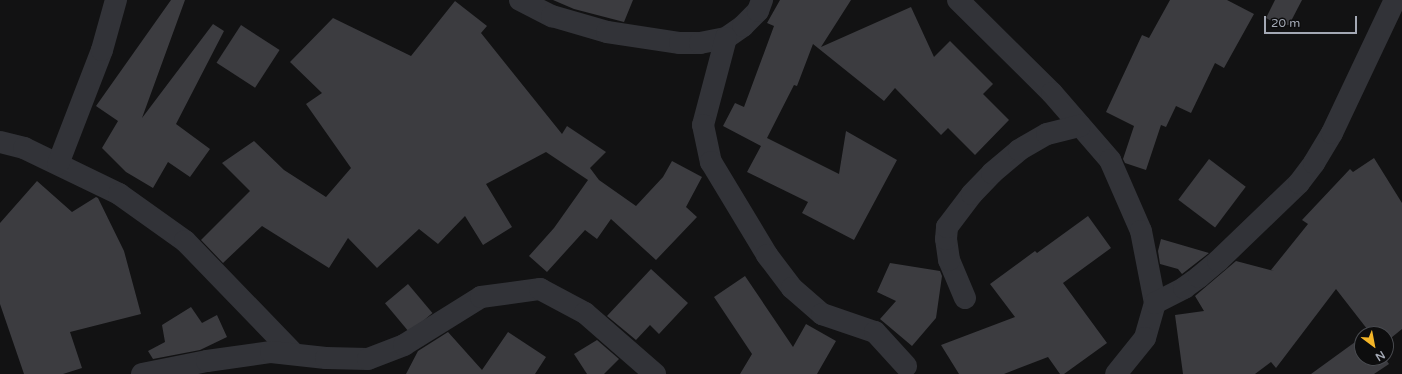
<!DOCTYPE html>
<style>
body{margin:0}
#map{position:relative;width:1402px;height:374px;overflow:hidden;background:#121213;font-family:"Varela Round",sans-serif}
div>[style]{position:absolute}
.building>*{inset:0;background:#3c3c40;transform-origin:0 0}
.street>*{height:22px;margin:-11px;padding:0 11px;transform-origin:11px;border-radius:11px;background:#323338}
span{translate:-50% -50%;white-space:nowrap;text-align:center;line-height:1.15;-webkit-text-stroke:3px #0d0d0e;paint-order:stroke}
.north{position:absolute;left:1354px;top:326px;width:40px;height:40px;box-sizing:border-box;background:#0d0d0e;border:1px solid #494b50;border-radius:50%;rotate:148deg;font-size:11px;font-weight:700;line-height:16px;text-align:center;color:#a3a8b4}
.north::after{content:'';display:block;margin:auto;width:14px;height:18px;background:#f4b528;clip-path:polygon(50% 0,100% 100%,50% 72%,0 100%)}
.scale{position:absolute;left:1264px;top:16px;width:93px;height:18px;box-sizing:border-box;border:2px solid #a3a8b4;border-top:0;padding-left:5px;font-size:12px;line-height:14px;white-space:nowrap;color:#a3a8b4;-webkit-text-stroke:3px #0d0d0e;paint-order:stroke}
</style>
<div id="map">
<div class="building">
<div style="clip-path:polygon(171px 0,185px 0,142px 118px,213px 24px,224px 31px,176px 124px,210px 149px,190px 177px,168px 162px,153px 188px,126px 172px,102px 148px,118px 121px,96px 106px)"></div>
<div style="clip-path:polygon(553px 0,633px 0,624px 22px,574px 9px)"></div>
<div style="clip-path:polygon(780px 0,851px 0,821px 47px,911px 7px,934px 57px,950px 41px,993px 84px,983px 94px,1009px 120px,975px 155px,948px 128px,941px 135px,895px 88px,884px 101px,813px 44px,797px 86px,794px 85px,767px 138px,839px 174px,846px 131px,897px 160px,854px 240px,802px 213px,808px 202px,747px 172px,761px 146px,723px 126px,735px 103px,744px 107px,774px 26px,767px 23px)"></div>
<div style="clip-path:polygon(1170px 0,1227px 0,1254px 14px,1224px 68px,1215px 63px,1191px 113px,1176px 106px,1166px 127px,1161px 125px,1146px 170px,1125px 163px,1123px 159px,1134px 126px,1106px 112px,1142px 35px,1149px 38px)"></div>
<div style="clip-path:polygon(1275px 0,1302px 0,1289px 25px,1279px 25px,1266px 18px)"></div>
<div style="clip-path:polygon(455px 1px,487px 26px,481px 33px,562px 134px,567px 126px,606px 152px,590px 168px,599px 180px,636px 206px,663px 177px,672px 161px,702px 177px,686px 207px,697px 217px,656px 260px,611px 219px,597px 239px,585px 230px,547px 272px,529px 256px,554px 228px,588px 180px,546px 152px,486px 184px,512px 227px,483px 245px,465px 216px,438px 244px,419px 229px,377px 268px,348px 238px,329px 268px,262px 226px,223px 263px,201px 240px,250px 191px,222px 163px,254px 141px,284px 170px,326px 197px,351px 168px,306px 104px,322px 93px,290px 62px,333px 18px,411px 56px)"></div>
<div style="left:241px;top:25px;width:46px;height:45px;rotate:33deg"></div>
<div style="clip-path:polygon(1374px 158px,1402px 203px,1402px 329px,1386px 342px,1386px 334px,1371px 334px,1336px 289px,1276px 368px,1271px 362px,1255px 374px,1183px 374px,1175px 315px,1204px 311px,1195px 296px,1236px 261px,1274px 271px,1271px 270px,1308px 224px,1302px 220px,1350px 169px,1353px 172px)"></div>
<div style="left:1209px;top:159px;width:46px;height:51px;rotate:37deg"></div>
<div style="clip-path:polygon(37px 181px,72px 212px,96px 197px,98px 198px,124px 251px,141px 314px,70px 332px,82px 368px,63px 374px,24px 374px,0 304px,0 223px)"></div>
<div style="clip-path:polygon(1088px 216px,1111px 248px,1063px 283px,1107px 343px,1064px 374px,1060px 374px,1048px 357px,1004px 374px,959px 374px,941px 345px,1015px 317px,990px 284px,1035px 251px,1037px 253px)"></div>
<div style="clip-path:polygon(1161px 239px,1209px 253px,1182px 274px,1178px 269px,1160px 264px,1158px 251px)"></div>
<div style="clip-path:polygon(890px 263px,940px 271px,942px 276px,936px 318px,912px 346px,880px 319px,896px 301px,877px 292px)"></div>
<div style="clip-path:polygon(651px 269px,688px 303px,659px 334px,650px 325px,636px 340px,607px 316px)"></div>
<div style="clip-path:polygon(745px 276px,793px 347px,806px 324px,836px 341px,817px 374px,740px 374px,752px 354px,714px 297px)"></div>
<div style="left:408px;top:284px;width:38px;height:30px;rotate:50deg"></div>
<div style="clip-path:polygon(191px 307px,202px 323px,217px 315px,227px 337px,200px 350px,153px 359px,148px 351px,165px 342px,162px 325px)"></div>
<div style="clip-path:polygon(448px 332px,482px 370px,508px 332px,546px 357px,535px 374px,406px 374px,418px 351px)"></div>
<div style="clip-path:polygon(1362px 337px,1362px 358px,1385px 358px,1389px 364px,1374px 374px,1311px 374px)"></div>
<div style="clip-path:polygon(597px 340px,619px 359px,604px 374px,587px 374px,574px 354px)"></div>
</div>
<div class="street">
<div style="left:520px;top:0;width:36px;rotate:27deg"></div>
<div style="left:552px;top:16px;width:57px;rotate:16.2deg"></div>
<div style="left:607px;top:32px;width:74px;rotate:8.6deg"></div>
<div style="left:680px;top:43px;width:20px"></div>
<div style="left:700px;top:43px;width:26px;rotate:-11deg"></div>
<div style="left:726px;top:38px;width:21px;rotate:-35deg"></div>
<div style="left:743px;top:26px;width:21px;rotate:-45deg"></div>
<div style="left:758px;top:11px;width:12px;rotate:-70deg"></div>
<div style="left:958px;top:0;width:132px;rotate:44.7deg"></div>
<div style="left:1052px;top:93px;width:89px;rotate:49.1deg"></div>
<div style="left:1110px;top:160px;width:77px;rotate:66.4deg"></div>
<div style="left:1141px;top:231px;width:73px;rotate:79deg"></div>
<div style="left:1155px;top:303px;width:36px;rotate:106deg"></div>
<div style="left:1145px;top:338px;width:46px;rotate:128.9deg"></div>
<div style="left:726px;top:38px;width:90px;rotate:104.8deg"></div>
<div style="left:703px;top:125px;width:38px;rotate:78deg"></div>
<div style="left:711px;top:162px;width:109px;rotate:58.9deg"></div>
<div style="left:767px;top:255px;width:41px;rotate:52.9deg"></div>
<div style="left:792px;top:288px;width:40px;rotate:41deg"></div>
<div style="left:822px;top:314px;width:56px;rotate:18.8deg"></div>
<div style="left:875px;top:332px;width:46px;rotate:47.6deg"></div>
<div style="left:0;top:142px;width:25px;rotate:14deg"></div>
<div style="left:24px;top:148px;width:106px;rotate:25.8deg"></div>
<div style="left:119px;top:194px;width:81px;rotate:35.5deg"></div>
<div style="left:185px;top:241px;width:157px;rotate:46deg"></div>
<div style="left:58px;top:164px;width:122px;rotate:-68.9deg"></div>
<div style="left:102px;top:50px;width:52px;rotate:-74.4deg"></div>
<div style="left:965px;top:298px;width:41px;rotate:-112.8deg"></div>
<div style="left:949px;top:260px;width:21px;rotate:-98deg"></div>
<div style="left:946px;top:239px;width:12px;rotate:-85deg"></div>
<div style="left:947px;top:227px;width:41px;rotate:-52.9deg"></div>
<div style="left:972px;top:194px;width:29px;rotate:-46deg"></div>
<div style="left:992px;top:173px;width:35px;rotate:-40deg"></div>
<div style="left:1019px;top:150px;width:32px;rotate:-30deg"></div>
<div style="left:1047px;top:134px;width:34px;rotate:-14deg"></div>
<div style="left:1155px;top:303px;width:33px;rotate:-27deg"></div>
<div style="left:1184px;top:288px;width:19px;rotate:-36deg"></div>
<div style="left:1199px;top:277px;width:25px;rotate:-40deg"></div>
<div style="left:1218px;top:261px;width:112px;rotate:-43.9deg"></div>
<div style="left:1299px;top:183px;width:25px;rotate:-53deg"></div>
<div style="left:1314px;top:163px;width:35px;rotate:-59deg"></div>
<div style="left:1332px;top:133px;width:147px;rotate:-64.7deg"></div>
<div style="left:142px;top:374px;width:66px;rotate:-11.3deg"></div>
<div style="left:207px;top:361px;width:65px;rotate:-8deg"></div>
<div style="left:271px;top:352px;width:55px;rotate:6.2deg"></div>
<div style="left:326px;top:358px;width:42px;rotate:1.4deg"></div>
<div style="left:368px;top:359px;width:39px;rotate:-21deg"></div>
<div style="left:404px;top:345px;width:91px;rotate:-31.9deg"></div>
<div style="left:481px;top:297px;width:60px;rotate:-7.7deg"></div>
<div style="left:540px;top:289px;width:51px;rotate:28.1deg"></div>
<div style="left:585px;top:313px;width:93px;rotate:41.1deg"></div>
</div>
<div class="north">N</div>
<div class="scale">20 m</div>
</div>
